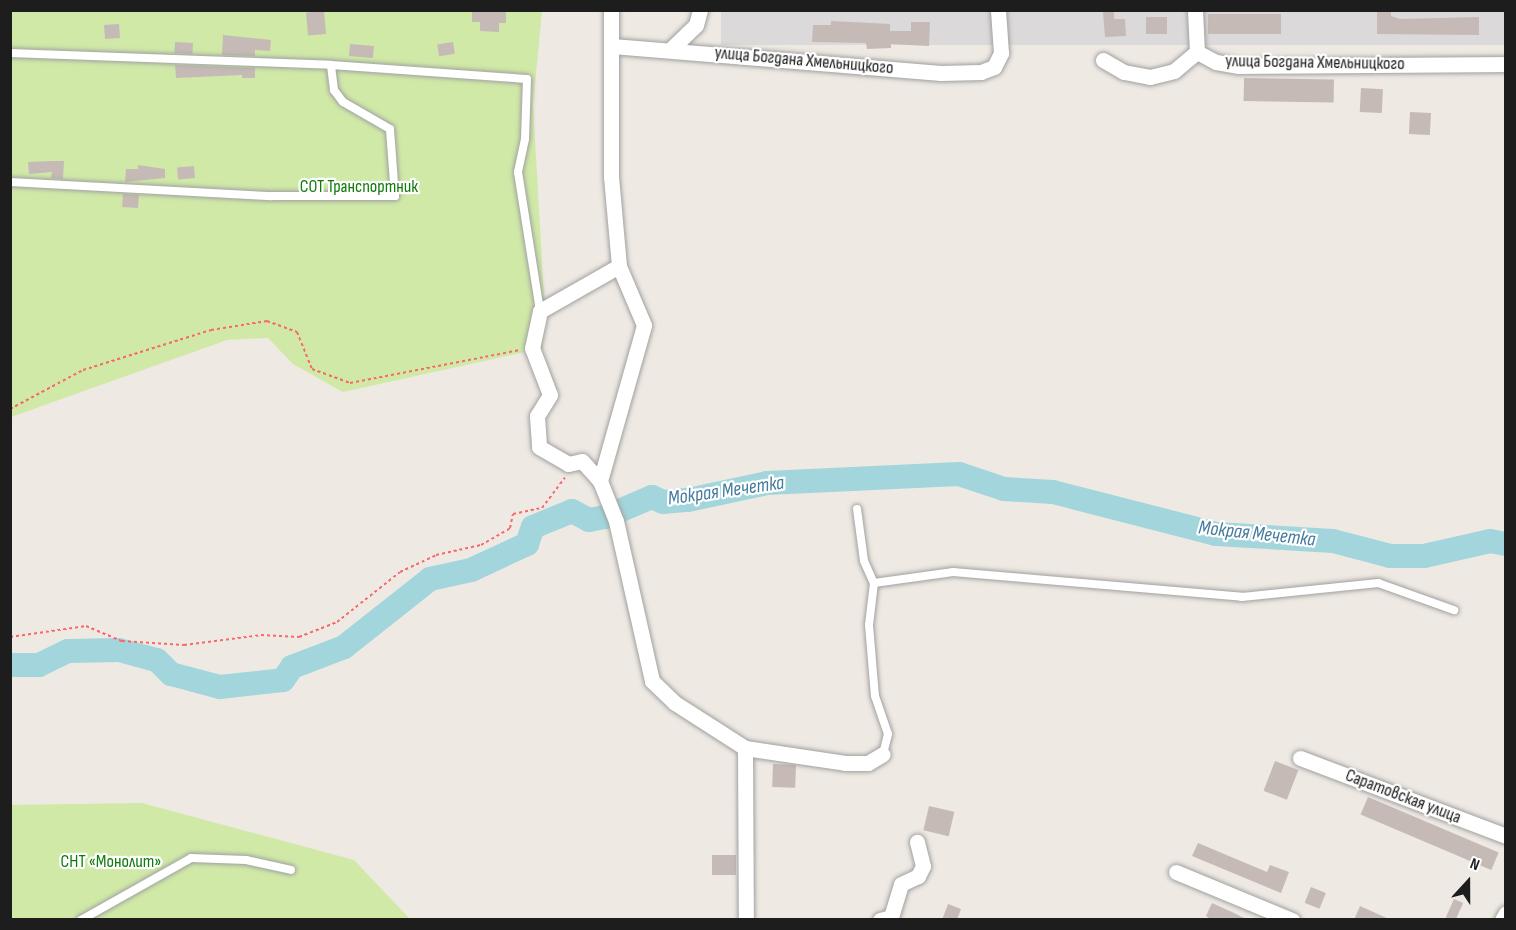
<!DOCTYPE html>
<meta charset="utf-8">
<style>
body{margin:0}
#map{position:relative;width:1516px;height:930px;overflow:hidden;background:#eee9e2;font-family:"Sofia Sans Condensed",sans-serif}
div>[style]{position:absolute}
.residential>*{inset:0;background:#dbd9da;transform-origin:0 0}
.grass>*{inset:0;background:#d0e9a7}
.river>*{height:24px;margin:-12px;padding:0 12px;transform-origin:12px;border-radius:12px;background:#a2d6dc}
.building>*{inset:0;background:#c5bab6;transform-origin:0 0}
.path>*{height:2px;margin-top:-1px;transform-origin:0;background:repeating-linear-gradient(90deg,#f9686b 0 3px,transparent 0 6px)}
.roads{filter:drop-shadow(0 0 2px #a1a1a1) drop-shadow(0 0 2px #a1a1a1)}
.service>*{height:8px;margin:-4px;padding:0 4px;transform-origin:4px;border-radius:4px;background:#fff}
.minor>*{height:15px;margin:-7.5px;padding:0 7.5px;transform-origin:7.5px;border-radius:7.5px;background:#fff}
span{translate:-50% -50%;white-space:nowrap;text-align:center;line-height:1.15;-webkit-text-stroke:4.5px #fff;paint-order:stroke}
.street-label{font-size:18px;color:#1d1d1d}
.park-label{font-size:18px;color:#107a0b}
.water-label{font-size:20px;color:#447b9c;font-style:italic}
.frame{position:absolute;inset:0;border:12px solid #1d1d1d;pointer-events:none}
.north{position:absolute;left:1438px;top:852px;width:60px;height:60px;-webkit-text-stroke:4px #fff;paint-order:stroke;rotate:21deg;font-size:16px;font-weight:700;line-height:24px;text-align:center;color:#1d1d1d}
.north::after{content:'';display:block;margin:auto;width:21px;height:27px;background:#1d1d1d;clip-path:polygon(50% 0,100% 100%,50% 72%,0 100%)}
</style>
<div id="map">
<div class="residential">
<div style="left:721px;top:10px;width:785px;height:35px"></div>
</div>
<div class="grass">
<div style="clip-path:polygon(11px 11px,542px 11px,533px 105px,544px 297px,543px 348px,343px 392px,293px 364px,268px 338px,227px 340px,11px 417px)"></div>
<div style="clip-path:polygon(142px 803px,354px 860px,410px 919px,11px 919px,10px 805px)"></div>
</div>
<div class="river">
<div style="left:10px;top:665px;width:29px"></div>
<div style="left:39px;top:665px;width:32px;rotate:-26deg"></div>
<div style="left:68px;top:651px;width:51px;rotate:-1.1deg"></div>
<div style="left:119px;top:650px;width:39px;rotate:15deg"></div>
<div style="left:157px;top:660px;width:20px;rotate:45deg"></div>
<div style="left:171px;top:674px;width:51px;rotate:14.9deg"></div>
<div style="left:220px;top:687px;width:63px;rotate:-6.3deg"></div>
<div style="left:283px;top:680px;width:16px;rotate:-55deg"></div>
<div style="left:292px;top:667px;width:56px;rotate:-21deg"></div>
<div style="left:344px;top:647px;width:110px;rotate:-38.3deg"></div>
<div style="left:430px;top:579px;width:42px;rotate:-12.4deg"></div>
<div style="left:471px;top:570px;width:62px;rotate:-24.9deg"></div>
<div style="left:527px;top:544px;width:18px;rotate:-71deg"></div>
<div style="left:533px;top:527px;width:42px;rotate:-22.3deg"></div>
<div style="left:572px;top:511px;width:19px;rotate:28deg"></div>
<div style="left:589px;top:520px;width:16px;rotate:-11deg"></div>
<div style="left:605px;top:517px;width:51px;rotate:-23.1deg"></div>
<div style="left:652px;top:497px;width:12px;rotate:24deg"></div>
<div style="left:663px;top:502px;width:25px;rotate:-5deg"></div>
<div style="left:688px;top:500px;width:81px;rotate:-12.1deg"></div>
<div style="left:767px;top:483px;width:192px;rotate:-2.7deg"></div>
<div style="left:959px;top:474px;width:47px;rotate:18.4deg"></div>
<div style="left:1004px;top:489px;width:49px;rotate:3.5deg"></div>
<div style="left:1053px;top:492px;width:168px;rotate:14.4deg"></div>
<div style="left:1216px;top:534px;width:117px;rotate:3.4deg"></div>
<div style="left:1333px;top:541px;width:59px;rotate:14.7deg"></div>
<div style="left:1390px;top:556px;width:34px"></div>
<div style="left:1424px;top:556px;width:68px;rotate:-12.8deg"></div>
<div style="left:1490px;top:541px;width:16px;rotate:11deg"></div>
</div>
<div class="building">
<div style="clip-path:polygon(472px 10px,506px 10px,506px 23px,499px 23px,499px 32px,480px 31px,480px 22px,472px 22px)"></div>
<div style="clip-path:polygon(1377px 10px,1391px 10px,1391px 16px,1400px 19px,1479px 17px,1479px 35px,1377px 34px)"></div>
<div style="left:324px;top:11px;width:23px;height:18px;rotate:85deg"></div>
<div style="clip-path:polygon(1114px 11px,1114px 19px,1125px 19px,1126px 36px,1105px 37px,1103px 12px)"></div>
<div style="left:1281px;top:14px;width:20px;height:73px;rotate:90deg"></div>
<div style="left:1146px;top:17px;width:21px;height:17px"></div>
<div style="clip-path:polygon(831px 21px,890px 24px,890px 31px,911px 31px,911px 22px,930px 22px,929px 46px,891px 44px,891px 48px,867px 49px,866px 43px,812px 42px,813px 25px,831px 25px)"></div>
<div style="left:119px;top:24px;width:14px;height:15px;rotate:86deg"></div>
<div style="clip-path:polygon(223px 35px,271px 40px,270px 51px,255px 50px,255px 56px,222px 55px)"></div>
<div style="left:175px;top:42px;width:18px;height:11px;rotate:3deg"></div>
<div style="left:453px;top:42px;width:12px;height:16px;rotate:81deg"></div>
<div style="left:350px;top:44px;width:24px;height:12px;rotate:5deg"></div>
<div style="clip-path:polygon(175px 65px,255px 68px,255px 78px,242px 78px,242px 75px,176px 78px)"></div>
<div style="left:1244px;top:78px;width:90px;height:23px;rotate:1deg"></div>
<div style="left:1361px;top:88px;width:22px;height:24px;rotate:3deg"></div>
<div style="left:1410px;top:112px;width:21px;height:22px;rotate:3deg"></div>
<div style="clip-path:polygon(52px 161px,64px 161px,63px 179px,51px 178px,52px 172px,29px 174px,28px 162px)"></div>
<div style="clip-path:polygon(138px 165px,165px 169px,165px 178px,125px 182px,126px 169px,138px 169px)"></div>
<div style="left:194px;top:166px;width:12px;height:17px;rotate:85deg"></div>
<div style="left:123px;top:194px;width:16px;height:13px;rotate:4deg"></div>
<div style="left:1275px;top:761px;width:25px;height:32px;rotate:21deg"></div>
<div style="left:773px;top:764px;width:23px;height:23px;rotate:2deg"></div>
<div style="left:1368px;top:797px;width:142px;height:19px;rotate:23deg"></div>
<div style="left:929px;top:806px;width:26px;height:25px;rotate:13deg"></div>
<div style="clip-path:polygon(1198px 843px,1267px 872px,1270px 865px,1289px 872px,1281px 893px,1192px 856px)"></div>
<div style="left:712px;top:855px;width:24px;height:20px"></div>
<div style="left:1311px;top:887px;width:16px;height:17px;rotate:22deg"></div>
<div style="left:1454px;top:899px;width:10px;height:20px;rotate:24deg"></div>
<div style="clip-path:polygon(1212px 903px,1232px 912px,1248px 920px,1212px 920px,1206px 916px)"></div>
<div style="clip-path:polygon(948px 904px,961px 909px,957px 920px,942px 920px)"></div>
<div style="clip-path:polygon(1360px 906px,1391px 920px,1354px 920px)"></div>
</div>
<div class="path">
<div style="left:10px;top:409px;width:83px;rotate:-28.1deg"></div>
<div style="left:83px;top:370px;width:134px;rotate:-17.4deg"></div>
<div style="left:211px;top:330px;width:57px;rotate:-9.1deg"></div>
<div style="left:267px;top:321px;width:32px;rotate:20deg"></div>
<div style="left:297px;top:332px;width:40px;rotate:68deg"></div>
<div style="left:312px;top:369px;width:40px;rotate:20.2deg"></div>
<div style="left:350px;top:383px;width:173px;rotate:-11deg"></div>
<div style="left:10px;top:637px;width:77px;rotate:-8.2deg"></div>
<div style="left:86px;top:626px;width:39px;rotate:23deg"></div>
<div style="left:122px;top:641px;width:62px;rotate:3.7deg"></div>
<div style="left:184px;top:645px;width:78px;rotate:-7.4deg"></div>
<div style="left:261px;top:635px;width:38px;rotate:3deg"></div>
<div style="left:299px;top:637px;width:41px;rotate:-21.5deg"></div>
<div style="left:337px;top:622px;width:80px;rotate:-38.4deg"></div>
<div style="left:400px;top:572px;width:40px;rotate:-25deg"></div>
<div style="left:436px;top:555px;width:46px;rotate:-12.5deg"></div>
<div style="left:481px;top:545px;width:34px;rotate:-30deg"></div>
<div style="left:510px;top:528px;width:14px;rotate:-78deg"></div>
<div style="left:513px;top:514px;width:30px;rotate:-12deg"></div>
<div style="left:542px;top:508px;width:38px;rotate:-53deg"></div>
</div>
<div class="roads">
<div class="service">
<div style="left:10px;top:53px;width:321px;rotate:2.1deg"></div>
<div style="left:331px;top:65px;width:196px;rotate:4.1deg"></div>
<div style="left:527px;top:79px;width:60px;rotate:91.9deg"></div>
<div style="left:525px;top:139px;width:34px;rotate:102deg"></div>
<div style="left:518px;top:172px;width:141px;rotate:81deg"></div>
<div style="left:10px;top:182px;width:262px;rotate:3.1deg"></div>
<div style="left:272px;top:196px;width:123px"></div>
<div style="left:395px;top:196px;width:67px;rotate:-94.3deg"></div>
<div style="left:390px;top:129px;width:54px;rotate:-150.1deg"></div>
<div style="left:343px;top:102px;width:15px;rotate:-127deg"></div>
<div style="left:334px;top:90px;width:25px;rotate:-97deg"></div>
<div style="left:857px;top:509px;width:52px;rotate:82.3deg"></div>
<div style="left:864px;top:561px;width:24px;rotate:66deg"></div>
<div style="left:874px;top:583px;width:42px;rotate:96.8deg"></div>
<div style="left:869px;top:625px;width:71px;rotate:85.2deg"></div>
<div style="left:875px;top:696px;width:40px;rotate:71.1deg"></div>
<div style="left:888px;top:734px;width:21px;rotate:104deg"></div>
<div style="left:874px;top:583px;width:80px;rotate:-7.9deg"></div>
<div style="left:953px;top:572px;width:290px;rotate:4.9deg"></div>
<div style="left:1242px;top:597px;width:137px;rotate:-5.9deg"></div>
<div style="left:1378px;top:583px;width:81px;rotate:19.6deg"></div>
<div style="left:81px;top:920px;width:126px;rotate:-29.4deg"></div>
<div style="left:191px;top:858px;width:55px;rotate:2.1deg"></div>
<div style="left:246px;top:860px;width:46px;rotate:12.5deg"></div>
</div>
<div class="minor">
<div style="left:1195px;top:10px;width:42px;rotate:87.3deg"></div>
<div style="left:612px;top:46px;width:330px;rotate:4.7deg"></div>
<div style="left:941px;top:73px;width:40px;rotate:-1.4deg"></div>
<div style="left:981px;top:72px;width:14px;rotate:-21deg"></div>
<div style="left:994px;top:67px;width:16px;rotate:-63deg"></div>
<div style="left:1001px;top:53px;width:43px;rotate:-94deg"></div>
<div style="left:670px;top:50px;width:36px;rotate:-44deg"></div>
<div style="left:696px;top:25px;width:16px;rotate:-75deg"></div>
<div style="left:1103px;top:60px;width:24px;rotate:30deg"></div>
<div style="left:1124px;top:72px;width:26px;rotate:11deg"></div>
<div style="left:1150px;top:77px;width:25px;rotate:-14deg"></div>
<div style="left:1174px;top:71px;width:30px;rotate:-40deg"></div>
<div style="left:1197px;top:52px;width:21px;rotate:28deg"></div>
<div style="left:1216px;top:62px;width:23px;rotate:10deg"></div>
<div style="left:1239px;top:66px;width:267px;rotate:-0.4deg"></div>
<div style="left:619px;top:266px;width:91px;rotate:150.3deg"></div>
<div style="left:540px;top:311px;width:38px;rotate:102deg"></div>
<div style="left:532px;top:348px;width:50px;rotate:69deg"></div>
<div style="left:550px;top:395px;width:25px;rotate:122deg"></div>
<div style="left:537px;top:416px;width:31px;rotate:86deg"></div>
<div style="left:539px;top:447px;width:34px;rotate:30deg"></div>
<div style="left:568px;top:464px;width:14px;rotate:-12deg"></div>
<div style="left:582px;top:461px;width:27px;rotate:48deg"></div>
<div style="left:600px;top:481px;width:43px;rotate:68.2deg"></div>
<div style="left:616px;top:521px;width:164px;rotate:77.3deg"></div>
<div style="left:652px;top:681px;width:32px;rotate:44deg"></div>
<div style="left:675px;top:703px;width:83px;rotate:32.7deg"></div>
<div style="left:745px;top:748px;width:172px;rotate:89.7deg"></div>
<div style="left:600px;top:481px;width:162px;rotate:-74.2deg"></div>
<div style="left:644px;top:325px;width:64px;rotate:-113deg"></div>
<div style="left:619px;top:266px;width:89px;rotate:-95.1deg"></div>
<div style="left:611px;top:177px;width:167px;rotate:-90deg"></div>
<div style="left:745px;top:748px;width:101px;rotate:8.5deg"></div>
<div style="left:845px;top:763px;width:23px"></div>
<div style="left:868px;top:763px;width:17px;rotate:-31deg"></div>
<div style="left:1300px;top:758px;width:220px;rotate:20.7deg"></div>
<div style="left:1176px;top:872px;width:126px;rotate:22.5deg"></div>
<div style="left:880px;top:920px;width:11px;rotate:-15deg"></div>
<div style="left:891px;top:917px;width:34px;rotate:-73deg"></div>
<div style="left:901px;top:884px;width:19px;rotate:-25deg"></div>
<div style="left:918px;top:876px;width:11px;rotate:-63deg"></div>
<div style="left:923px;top:866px;width:25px;rotate:-104deg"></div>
<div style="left:1502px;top:920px;width:8px;rotate:-60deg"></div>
</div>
</div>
<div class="street-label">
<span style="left:804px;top:61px;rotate:5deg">улица Богдана Хмельницкого</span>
<span style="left:1315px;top:63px;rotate:1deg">улица Богдана Хмельницкого</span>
<span style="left:1403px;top:797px;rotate:21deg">Саратовская улица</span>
</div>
<div class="park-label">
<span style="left:359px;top:187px">СОТ Транспортник</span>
<span style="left:111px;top:862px">СНТ «Монолит»</span>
</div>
<div class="water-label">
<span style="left:726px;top:491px;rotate:-8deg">Мокрая Мечетка</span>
<span style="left:1257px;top:534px;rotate:6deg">Мокрая Мечетка</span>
</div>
<div class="frame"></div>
<div class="north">N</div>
</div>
